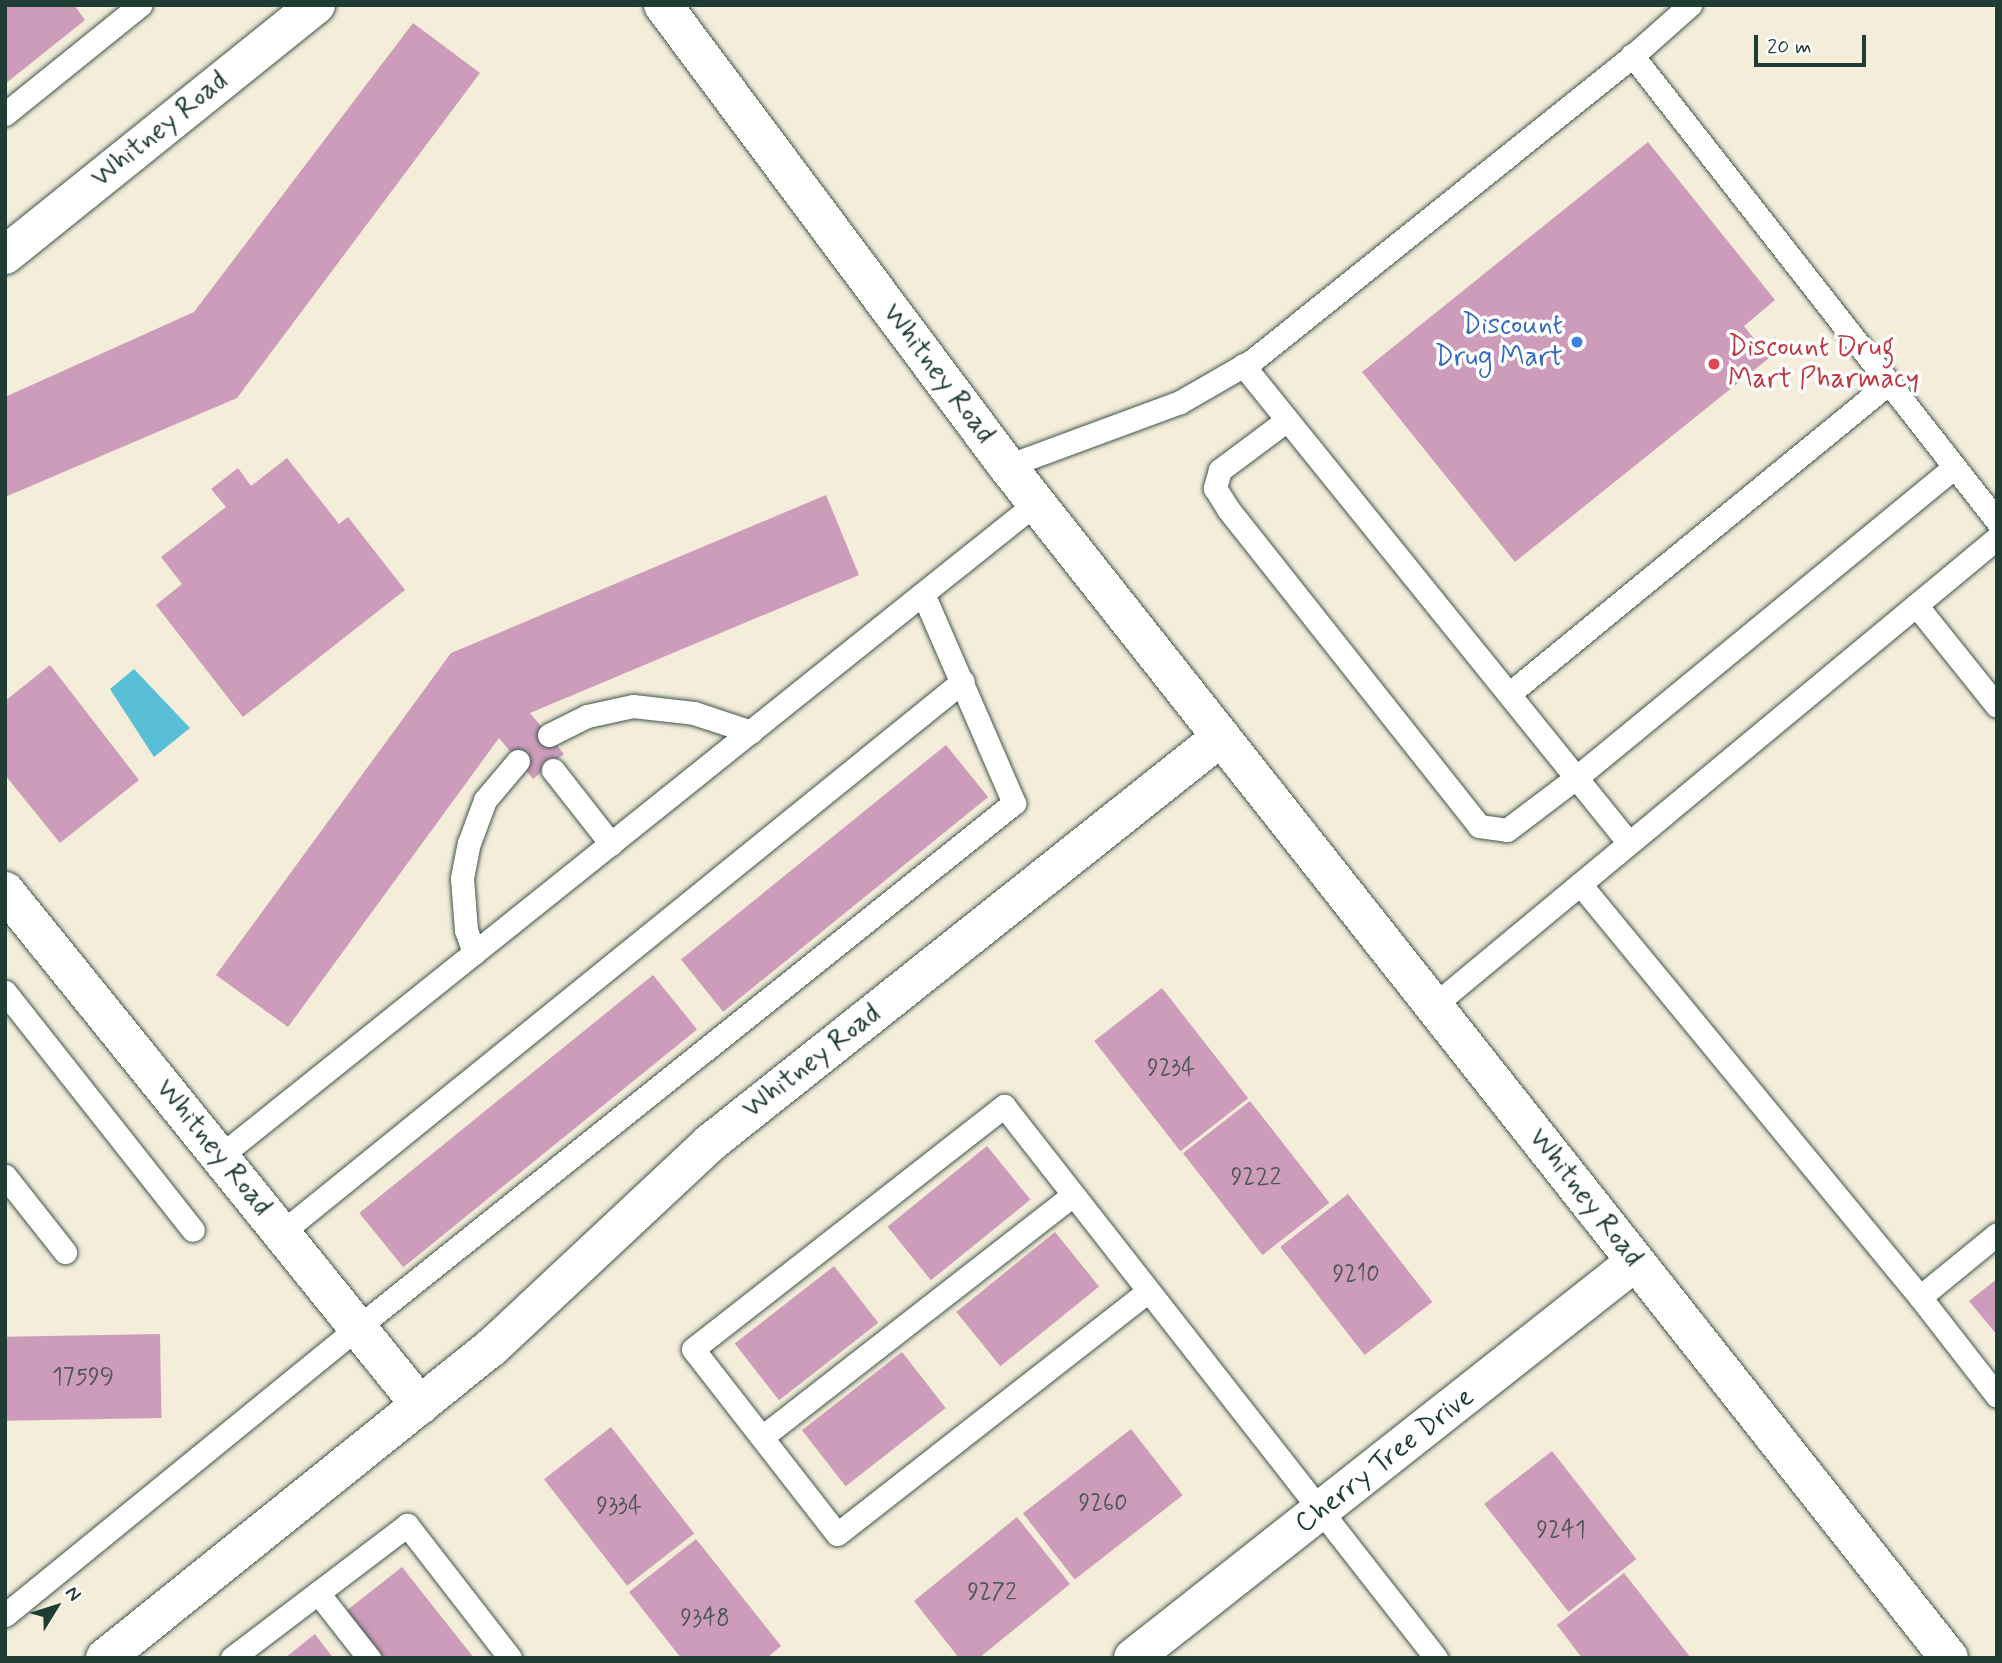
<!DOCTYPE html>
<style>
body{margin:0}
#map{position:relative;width:2002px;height:1663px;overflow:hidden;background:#f3edd9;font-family:Mynerve,sans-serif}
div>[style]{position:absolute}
.water>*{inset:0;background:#58bfd6}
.building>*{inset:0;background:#cd9cbb;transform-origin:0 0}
.roads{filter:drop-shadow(0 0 2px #3f574d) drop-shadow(0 0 2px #3f574d)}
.lane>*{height:23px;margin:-11.5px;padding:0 11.5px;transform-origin:11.5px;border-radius:11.5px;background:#fff}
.street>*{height:38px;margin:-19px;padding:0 19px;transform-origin:19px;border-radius:19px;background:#fff}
.secondary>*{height:38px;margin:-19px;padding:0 19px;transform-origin:19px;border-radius:19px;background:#fff}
.dots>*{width:19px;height:19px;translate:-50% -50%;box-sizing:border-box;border:4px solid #fff;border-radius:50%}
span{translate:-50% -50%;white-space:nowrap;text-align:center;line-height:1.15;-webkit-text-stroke:7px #fff;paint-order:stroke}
.number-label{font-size:24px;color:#4a5556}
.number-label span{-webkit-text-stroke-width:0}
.street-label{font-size:28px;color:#1f3d34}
.shop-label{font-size:28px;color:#366cbe}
.right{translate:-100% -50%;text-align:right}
.health-label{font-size:28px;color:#be3a42}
.left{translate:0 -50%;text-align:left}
.frame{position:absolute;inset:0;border:7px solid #1f3d34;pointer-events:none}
.north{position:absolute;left:21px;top:1572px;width:70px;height:70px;-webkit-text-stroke:5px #fff;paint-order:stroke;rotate:52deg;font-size:19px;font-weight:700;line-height:28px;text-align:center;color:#1f3d34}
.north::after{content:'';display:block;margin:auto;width:24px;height:32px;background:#1f3d34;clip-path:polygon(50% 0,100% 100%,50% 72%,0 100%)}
.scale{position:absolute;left:1754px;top:35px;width:112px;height:32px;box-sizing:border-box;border:4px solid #1f3d34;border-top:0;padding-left:9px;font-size:21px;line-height:24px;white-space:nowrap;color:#1f3d34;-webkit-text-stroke:5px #fff;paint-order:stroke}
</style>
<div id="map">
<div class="water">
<div style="clip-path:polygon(134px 669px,190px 728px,154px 757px,110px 689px)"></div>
</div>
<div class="building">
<div style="clip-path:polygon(5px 5px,74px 5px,85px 20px,5px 84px)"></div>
<div style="clip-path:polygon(413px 23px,480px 73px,237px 398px,5px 497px,5px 397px,194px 312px)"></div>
<div style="clip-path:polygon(1648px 142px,1775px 300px,1744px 326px,1769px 358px,1515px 562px,1362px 372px)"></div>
<div style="clip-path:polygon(287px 458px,339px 524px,348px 517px,405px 590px,243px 717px,156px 605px,182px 584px,161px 557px,226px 507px,211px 489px,238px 468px,251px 486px)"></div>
<div style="clip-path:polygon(826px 495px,859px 575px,530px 713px,564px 754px,533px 779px,499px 738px,288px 1027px,216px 975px,451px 653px)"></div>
<div style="clip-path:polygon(50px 665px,139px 780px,60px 843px,5px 775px,5px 701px)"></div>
<div style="left:946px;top:745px;width:67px;height:341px;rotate:51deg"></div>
<div style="left:653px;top:975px;width:70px;height:378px;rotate:51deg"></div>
<div style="left:1162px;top:988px;width:140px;height:86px;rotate:52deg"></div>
<div style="left:1250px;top:1101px;width:129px;height:85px;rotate:52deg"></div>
<div style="left:987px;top:1146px;width:69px;height:128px;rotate:51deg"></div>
<div style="left:1348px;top:1194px;width:137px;height:86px;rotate:52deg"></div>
<div style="left:1055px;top:1232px;width:70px;height:127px;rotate:51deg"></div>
<div style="left:834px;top:1266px;width:72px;height:126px;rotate:52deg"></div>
<div style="clip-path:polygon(1997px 1279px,1997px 1335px,1969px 1301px)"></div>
<div style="left:160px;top:1334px;width:84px;height:155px;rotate:89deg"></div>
<div style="left:902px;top:1352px;width:71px;height:127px;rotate:52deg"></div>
<div style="left:611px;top:1427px;width:135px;height:85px;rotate:52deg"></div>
<div style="left:1131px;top:1429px;width:84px;height:137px;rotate:52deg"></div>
<div style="left:1552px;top:1451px;width:137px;height:86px;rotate:52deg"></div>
<div style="clip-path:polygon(1017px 1517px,1070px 1584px,979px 1658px,959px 1658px,914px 1601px)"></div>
<div style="clip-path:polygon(696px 1539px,781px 1646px,767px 1658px,681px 1658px,629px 1592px)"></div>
<div style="clip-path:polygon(402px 1567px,474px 1658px,384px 1658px,346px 1611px)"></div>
<div style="clip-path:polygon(1624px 1573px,1691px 1658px,1582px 1658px,1557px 1625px)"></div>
<div style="clip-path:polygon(315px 1634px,333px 1658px,285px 1658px)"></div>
</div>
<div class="roads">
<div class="lane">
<div style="left:1632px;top:55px;width:592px;rotate:51.93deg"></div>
<div style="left:5px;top:114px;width:174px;rotate:-38.9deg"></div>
<div style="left:1243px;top:365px;width:614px;rotate:51.08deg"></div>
<div style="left:1287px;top:420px;width:84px;rotate:143.3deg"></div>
<div style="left:1220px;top:470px;width:19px;rotate:106deg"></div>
<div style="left:1215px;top:488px;width:25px;rotate:58deg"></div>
<div style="left:1228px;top:509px;width:404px;rotate:51.6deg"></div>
<div style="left:1479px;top:826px;width:28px;rotate:8deg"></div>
<div style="left:1507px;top:830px;width:88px;rotate:-37.1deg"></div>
<div style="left:1577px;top:777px;width:488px;rotate:-39.4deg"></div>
<div style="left:1007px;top:466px;width:184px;rotate:-20.3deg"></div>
<div style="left:1180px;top:402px;width:84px;rotate:-29.9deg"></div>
<div style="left:1253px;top:360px;width:492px;rotate:-38.7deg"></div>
<div style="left:1637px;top:52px;width:71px;rotate:-41.6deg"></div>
<div style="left:1916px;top:605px;width:129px;rotate:51.3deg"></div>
<div style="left:1510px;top:693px;width:490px;rotate:-39.3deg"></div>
<div style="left:549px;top:735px;width:42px;rotate:-26.6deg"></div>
<div style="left:587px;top:716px;width:47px;rotate:-12.3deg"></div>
<div style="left:633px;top:706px;width:61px;rotate:6.5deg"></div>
<div style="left:694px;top:713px;width:60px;rotate:18.4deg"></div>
<div style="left:553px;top:770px;width:94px;rotate:51.9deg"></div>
<div style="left:1580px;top:884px;width:535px;rotate:50.54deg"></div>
<div style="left:1920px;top:1297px;width:99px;rotate:-39.3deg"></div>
<div style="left:474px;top:953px;width:24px;rotate:-109deg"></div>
<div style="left:466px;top:930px;width:52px;rotate:-94.4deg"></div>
<div style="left:462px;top:878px;width:36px;rotate:-79deg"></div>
<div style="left:469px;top:843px;width:46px;rotate:-69.6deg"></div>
<div style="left:485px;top:800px;width:51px;rotate:-49.8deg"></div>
<div style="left:5px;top:992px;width:303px;rotate:51.7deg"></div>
<div style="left:1433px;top:1006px;width:733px;rotate:-39.69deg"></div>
<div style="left:219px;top:1157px;width:1047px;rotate:-38.68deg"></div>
<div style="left:5px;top:1176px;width:97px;rotate:51.7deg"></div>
<div style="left:281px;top:1233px;width:877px;rotate:-38.99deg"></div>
<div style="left:1147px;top:1292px;width:393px;rotate:142deg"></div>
<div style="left:837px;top:1534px;width:234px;rotate:-127.9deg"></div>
<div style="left:693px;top:1349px;width:395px;rotate:-38deg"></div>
<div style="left:1004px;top:1106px;width:701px;rotate:51.95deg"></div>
<div style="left:1920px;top:1297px;width:125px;rotate:52.1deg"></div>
<div style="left:762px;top:1437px;width:394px;rotate:-37.9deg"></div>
<div style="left:318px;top:1593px;width:83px;rotate:51.9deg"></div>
<div style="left:5px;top:1615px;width:454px;rotate:-39.2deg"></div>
<div style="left:357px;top:1328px;width:841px;rotate:-38.63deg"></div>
<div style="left:1014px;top:803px;width:228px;rotate:-113.5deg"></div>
<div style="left:232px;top:1658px;width:220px;rotate:-37.2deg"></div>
<div style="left:407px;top:1525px;width:168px;rotate:52.2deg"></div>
</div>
<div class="street">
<div style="left:5px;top:255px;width:399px;rotate:-38.8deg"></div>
<div style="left:5px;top:891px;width:661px;rotate:51.08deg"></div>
<div style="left:105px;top:1658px;width:494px;rotate:-38.8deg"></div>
<div style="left:490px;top:1349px;width:301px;rotate:-43.1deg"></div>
<div style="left:710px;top:1143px;width:653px;rotate:-38.47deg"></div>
<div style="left:1133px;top:1658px;width:639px;rotate:-38.27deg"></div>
</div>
<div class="secondary">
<div style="left:663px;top:5px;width:575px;rotate:53.27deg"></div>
<div style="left:1007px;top:466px;width:1519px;rotate:51.68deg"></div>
</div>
</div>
<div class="dots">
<div style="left:1577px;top:342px;background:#3f7fe0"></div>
<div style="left:1714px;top:364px;background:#e0444e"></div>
</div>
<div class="number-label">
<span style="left:1171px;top:1069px">9234</span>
<span style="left:1256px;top:1178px">9222</span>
<span style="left:1356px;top:1275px">9210</span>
<span style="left:83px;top:1378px">17599</span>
<span style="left:1103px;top:1504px">9260</span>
<span style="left:619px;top:1507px">9334</span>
<span style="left:1561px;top:1531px">9241</span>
<span style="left:992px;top:1593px">9272</span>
<span style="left:705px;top:1619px">9348</span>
</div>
<div class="street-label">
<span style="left:160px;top:130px;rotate:-39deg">Whitney Road</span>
<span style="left:938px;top:374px;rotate:53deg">Whitney Road</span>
<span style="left:812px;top:1062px;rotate:-38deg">Whitney Road</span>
<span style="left:213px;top:1148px;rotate:51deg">Whitney Road</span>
<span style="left:1585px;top:1198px;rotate:52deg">Whitney Road</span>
<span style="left:1385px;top:1461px;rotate:-38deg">Cherry Tree Drive</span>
</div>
<div class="shop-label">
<span class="right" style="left:1563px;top:342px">Discount<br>Drug Mart</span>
</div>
<div class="health-label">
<span class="left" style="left:1728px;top:364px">Discount Drug<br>Mart Pharmacy</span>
</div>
<div class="frame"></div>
<div class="north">N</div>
<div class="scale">20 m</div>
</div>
